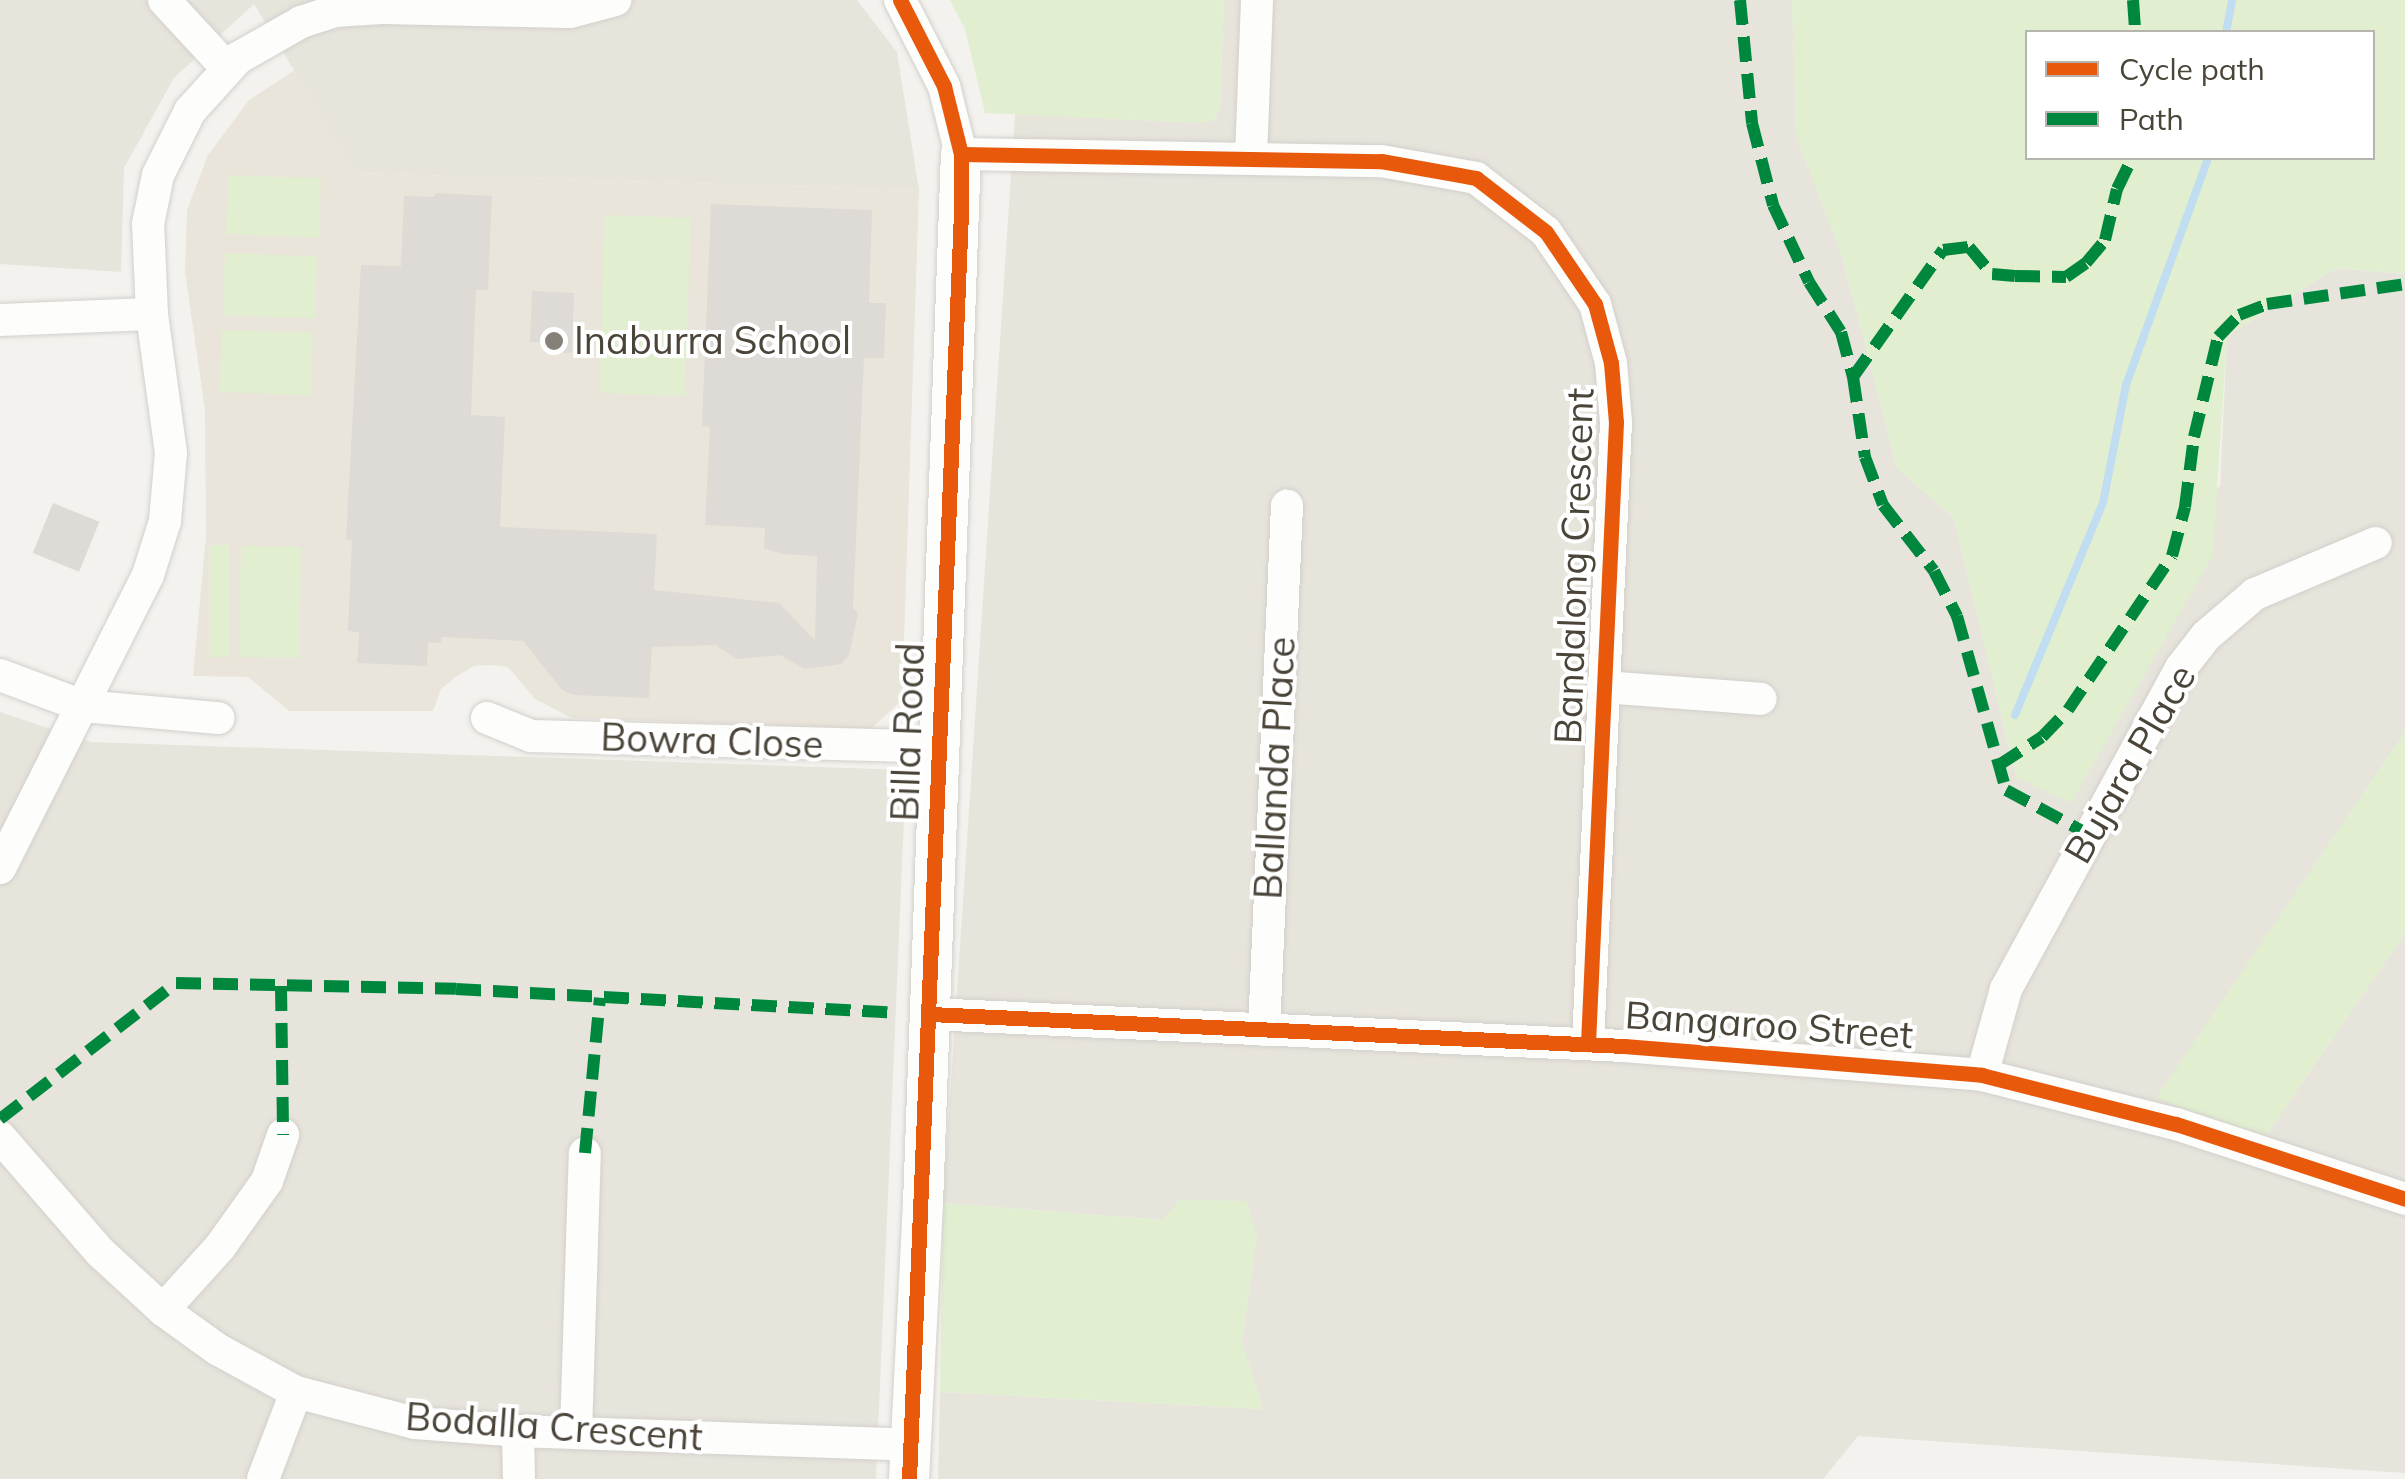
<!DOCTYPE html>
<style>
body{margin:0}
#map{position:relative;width:2405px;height:1479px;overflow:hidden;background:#f4f2ee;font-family:Mulish,sans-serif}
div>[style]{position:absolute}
.residential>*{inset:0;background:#e7e4dc}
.education>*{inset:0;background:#eae5da}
.green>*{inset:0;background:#e1eecf;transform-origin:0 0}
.stream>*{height:8px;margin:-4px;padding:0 4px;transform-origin:4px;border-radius:4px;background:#c0ddf1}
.building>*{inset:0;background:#dedbd6;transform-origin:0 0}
.roads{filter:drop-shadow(0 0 2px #d2d0cb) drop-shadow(0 0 2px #d2d0cb)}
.minor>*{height:32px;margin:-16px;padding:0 16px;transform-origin:16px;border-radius:16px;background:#fdfdfc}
.tertiary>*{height:40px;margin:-20px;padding:0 20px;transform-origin:20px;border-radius:20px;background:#fdfdfc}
.quiet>*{height:12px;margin-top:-6px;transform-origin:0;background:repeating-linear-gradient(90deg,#00873e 0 25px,transparent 0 37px)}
.cycleway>*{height:15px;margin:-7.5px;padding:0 7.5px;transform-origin:7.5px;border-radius:7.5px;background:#e8590c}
.dots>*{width:28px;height:28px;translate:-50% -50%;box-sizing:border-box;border:5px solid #fff;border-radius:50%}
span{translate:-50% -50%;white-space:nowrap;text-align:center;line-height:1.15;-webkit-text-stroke:8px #fff;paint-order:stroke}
.poi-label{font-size:38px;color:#4b4439}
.left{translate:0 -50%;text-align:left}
.street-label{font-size:38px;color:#4b4439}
.legend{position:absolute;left:2025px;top:30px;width:350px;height:130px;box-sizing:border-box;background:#fff;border:2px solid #b7b4b0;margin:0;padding:12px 18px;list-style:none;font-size:30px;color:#4b4439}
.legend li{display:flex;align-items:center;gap:20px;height:50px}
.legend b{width:50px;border:2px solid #b7b4b0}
</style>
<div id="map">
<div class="residential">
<div style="clip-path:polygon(0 0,857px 0,897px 52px,919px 190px,356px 173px,254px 4px,174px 78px,124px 168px,121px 272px,0 264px)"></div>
<div style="clip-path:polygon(1224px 0,1792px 0,1796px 136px,1842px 256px,1897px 468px,1954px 518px,2016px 777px,2220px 485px,2227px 336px,2336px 268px,2405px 274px,2405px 732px,2157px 1098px,2265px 1137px,2405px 933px,2405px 1473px,1858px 1436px,1823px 1479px,938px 1479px,940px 1392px,1263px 1409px,1242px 1342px,1257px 1234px,1162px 1220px,943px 1203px,1015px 114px,1201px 123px,1215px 120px,1220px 106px)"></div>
<div style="clip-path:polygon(0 712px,91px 742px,906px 770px,876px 1479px,0 1479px)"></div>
</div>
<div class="education">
<div style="clip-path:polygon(295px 70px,357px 173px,919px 190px,902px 700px,871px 729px,572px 718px,535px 699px,508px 667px,491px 665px,474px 666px,457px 676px,441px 689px,433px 711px,289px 711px,248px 677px,193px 676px,206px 536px,205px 410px,185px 272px,187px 210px,208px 155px,249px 100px)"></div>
</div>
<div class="green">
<div style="clip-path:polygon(950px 0,1224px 0,1220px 106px,1215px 120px,1201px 123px,985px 113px,965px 29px)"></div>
<div style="clip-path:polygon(evenodd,1792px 0,2405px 0,2405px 274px,2336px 268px,2227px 336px,2213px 556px,2071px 803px,2016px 777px,1954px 518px,1897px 468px,1842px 256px,1796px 136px,1792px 0,2028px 32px,2372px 32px,2372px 158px,2028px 158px,2028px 32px)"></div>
<div style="left:228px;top:175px;width:93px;height:59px;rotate:2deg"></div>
<div style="left:605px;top:215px;width:86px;height:178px;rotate:2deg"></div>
<div style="left:225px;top:253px;width:92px;height:62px;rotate:2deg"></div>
<div style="left:222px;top:330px;width:91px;height:62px;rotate:2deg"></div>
<div style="left:209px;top:545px;width:21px;height:112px"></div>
<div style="left:241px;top:546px;width:60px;height:111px;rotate:1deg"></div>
<div style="clip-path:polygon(2405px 732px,2405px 933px,2265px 1137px,2156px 1098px)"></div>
<div style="clip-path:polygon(1179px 1200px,1246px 1201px,1257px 1234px,1242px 1342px,1263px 1409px,940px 1392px,943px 1203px,1162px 1220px)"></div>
</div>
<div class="stream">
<div style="left:2226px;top:32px;width:33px;rotate:-79deg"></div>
<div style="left:2015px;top:715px;width:230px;rotate:-67.5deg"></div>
<div style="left:2103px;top:503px;width:120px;rotate:-79deg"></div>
<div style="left:2126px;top:385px;width:241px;rotate:-70.1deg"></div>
</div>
<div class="building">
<div style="clip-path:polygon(436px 193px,492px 196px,488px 290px,476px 290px,471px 415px,505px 417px,500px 527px,657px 534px,654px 590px,779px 603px,815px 640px,817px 556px,782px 554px,764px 548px,765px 528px,705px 525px,710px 427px,702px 426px,711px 204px,872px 210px,869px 303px,886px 303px,884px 358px,864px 358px,853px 608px,858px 613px,849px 655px,841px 664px,805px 669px,780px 655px,737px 659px,715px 645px,652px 647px,649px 698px,574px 695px,562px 690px,523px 641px,441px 637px,441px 643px,428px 642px,427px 666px,357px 663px,359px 632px,348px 631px,352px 540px,346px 540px,361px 265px,401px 266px,404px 196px,434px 197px)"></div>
<div style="clip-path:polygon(532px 291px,574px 293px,572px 353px,551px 352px,551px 342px,530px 342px)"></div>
<div style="left:53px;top:503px;width:50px;height:54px;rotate:22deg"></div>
</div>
<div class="roads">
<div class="minor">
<div style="left:164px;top:0;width:91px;rotate:47.2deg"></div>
<div style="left:900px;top:0;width:97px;rotate:62.9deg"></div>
<div style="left:944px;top:86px;width:70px;rotate:76deg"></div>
<div style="left:961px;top:154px;width:420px;rotate:1deg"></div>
<div style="left:1381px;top:161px;width:97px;rotate:10.1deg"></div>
<div style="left:1476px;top:178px;width:88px;rotate:37.6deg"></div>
<div style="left:1546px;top:232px;width:87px;rotate:55.8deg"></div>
<div style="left:1595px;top:304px;width:61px;rotate:74.8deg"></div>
<div style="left:1611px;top:363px;width:59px;rotate:85.2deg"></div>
<div style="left:1616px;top:422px;width:623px;rotate:92.58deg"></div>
<div style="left:1251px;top:157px;width:157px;rotate:-87.8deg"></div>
<div style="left:0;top:320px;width:152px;rotate:-2.3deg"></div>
<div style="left:0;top:675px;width:89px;rotate:20.5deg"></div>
<div style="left:83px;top:706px;width:136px;rotate:5.1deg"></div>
<div style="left:1603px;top:687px;width:158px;rotate:4.3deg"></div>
<div style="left:487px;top:718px;width:48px;rotate:22.2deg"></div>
<div style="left:531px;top:736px;width:409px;rotate:1.5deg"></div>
<div style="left:0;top:868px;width:328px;rotate:-63.2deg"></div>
<div style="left:148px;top:575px;width:57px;rotate:-72.5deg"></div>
<div style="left:165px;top:521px;width:68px;rotate:-85deg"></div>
<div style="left:171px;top:453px;width:140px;rotate:-97.8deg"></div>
<div style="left:152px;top:314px;width:90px;rotate:-92.5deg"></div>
<div style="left:148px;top:224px;width:50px;rotate:-78.5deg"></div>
<div style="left:158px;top:175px;width:72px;rotate:-63.4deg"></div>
<div style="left:190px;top:111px;width:72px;rotate:-47.8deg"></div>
<div style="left:238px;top:58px;width:73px;rotate:-29.7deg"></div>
<div style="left:301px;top:22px;width:35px;rotate:-18deg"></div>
<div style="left:334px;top:11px;width:48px;rotate:-3.6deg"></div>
<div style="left:382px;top:8px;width:188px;rotate:1.2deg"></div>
<div style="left:570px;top:12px;width:47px;rotate:-14.9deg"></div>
<div style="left:930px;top:1014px;width:695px;rotate:2.64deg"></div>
<div style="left:1624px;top:1046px;width:359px;rotate:4.6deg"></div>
<div style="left:1982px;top:1075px;width:200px;rotate:14.2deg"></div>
<div style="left:2176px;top:1124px;width:241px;rotate:18.1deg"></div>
<div style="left:1264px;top:1030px;width:525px;rotate:-87.49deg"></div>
<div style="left:1982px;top:1075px;width:89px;rotate:-74.4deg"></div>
<div style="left:2006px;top:989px;width:366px;rotate:-61.4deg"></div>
<div style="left:2181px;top:668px;width:41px;rotate:-52deg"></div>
<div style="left:2206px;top:636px;width:65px;rotate:-40.6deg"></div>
<div style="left:2255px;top:594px;width:131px;rotate:-22.9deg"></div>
<div style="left:0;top:1137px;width:152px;rotate:49deg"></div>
<div style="left:100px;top:1252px;width:86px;rotate:42.6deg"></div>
<div style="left:163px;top:1310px;width:67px;rotate:35.8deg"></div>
<div style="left:217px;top:1349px;width:90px;rotate:28.6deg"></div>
<div style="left:296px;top:1392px;width:123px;rotate:14.6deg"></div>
<div style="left:415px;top:1423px;width:103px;rotate:4.4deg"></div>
<div style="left:518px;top:1431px;width:392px;rotate:2deg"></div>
<div style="left:163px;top:1310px;width:85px;rotate:-47.9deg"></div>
<div style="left:220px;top:1247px;width:81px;rotate:-54.5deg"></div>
<div style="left:267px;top:1181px;width:49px;rotate:-70.8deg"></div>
<div style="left:518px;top:1431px;width:48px;rotate:88.8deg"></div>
<div style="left:576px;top:1433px;width:280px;rotate:-88.2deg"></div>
<div style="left:263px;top:1479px;width:93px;rotate:-69.2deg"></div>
</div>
<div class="tertiary">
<div style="left:909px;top:1479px;width:275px;rotate:-87.1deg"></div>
<div style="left:923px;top:1204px;width:1051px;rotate:-87.93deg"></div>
</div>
</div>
<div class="quiet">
<div style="left:1740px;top:0;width:124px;rotate:84.4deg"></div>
<div style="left:1752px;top:123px;width:85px;rotate:75.6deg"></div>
<div style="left:1773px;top:205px;width:85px;rotate:64.9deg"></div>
<div style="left:1809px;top:282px;width:59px;rotate:57.4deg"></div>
<div style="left:1841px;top:332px;width:47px;rotate:75.1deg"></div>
<div style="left:1853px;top:377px;width:81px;rotate:81.5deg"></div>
<div style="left:1865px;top:457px;width:51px;rotate:69.4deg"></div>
<div style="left:1883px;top:505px;width:83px;rotate:52.3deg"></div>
<div style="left:1934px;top:571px;width:51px;rotate:62.9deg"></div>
<div style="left:1957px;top:616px;width:181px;rotate:74.3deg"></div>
<div style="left:2006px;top:790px;width:93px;rotate:28.2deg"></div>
<div style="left:2133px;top:0;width:32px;rotate:86deg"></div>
<div style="left:1853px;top:377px;width:156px;rotate:-54.7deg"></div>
<div style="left:1943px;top:250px;width:26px;rotate:-7deg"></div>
<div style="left:1969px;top:247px;width:35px;rotate:50deg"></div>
<div style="left:1992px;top:274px;width:23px;rotate:5deg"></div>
<div style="left:2015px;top:276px;width:51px;rotate:1.1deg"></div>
<div style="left:2066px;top:277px;width:24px;rotate:-35deg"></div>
<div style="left:2086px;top:263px;width:30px;rotate:-50deg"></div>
<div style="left:2105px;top:240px;width:52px;rotate:-76.8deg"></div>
<div style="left:2117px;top:189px;width:34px;rotate:-64deg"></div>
<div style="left:1999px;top:765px;width:51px;rotate:-33.1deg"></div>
<div style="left:2042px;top:737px;width:37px;rotate:-46deg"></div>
<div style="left:2068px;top:710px;width:186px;rotate:-56deg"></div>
<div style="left:2172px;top:556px;width:51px;rotate:-75.1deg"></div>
<div style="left:2185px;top:507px;width:71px;rotate:-82.7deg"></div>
<div style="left:2194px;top:437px;width:103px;rotate:-76.5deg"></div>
<div style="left:2218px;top:337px;width:30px;rotate:-46deg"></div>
<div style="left:2239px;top:315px;width:30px;rotate:-21deg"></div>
<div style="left:2267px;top:304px;width:139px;rotate:-8.2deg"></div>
<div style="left:281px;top:986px;width:149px;rotate:89.2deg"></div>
<div style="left:0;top:1119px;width:222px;rotate:-37.7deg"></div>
<div style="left:176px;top:983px;width:280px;rotate:1.2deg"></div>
<div style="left:456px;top:989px;width:432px;rotate:3.1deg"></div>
<div style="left:585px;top:1153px;width:156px;rotate:-84.5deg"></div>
</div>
<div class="cycleway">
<div style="left:900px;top:0;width:97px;rotate:62.9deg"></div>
<div style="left:944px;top:86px;width:70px;rotate:76deg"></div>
<div style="left:961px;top:154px;width:58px;rotate:90deg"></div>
<div style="left:961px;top:212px;width:1268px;rotate:92.35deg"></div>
<div style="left:961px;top:154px;width:420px;rotate:1deg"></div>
<div style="left:1381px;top:161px;width:97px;rotate:10.1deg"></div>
<div style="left:1476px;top:178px;width:88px;rotate:37.6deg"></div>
<div style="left:1546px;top:232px;width:87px;rotate:55.8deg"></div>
<div style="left:1595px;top:304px;width:61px;rotate:74.8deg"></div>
<div style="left:1611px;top:363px;width:59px;rotate:85.2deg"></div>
<div style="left:1616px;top:422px;width:623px;rotate:92.58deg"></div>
<div style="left:930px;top:1014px;width:695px;rotate:2.64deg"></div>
<div style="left:1624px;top:1046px;width:359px;rotate:4.6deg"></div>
<div style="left:1982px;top:1075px;width:200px;rotate:14.2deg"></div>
<div style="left:2176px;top:1124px;width:241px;rotate:18.1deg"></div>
</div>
<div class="dots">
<div style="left:554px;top:341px;background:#868178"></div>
</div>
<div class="poi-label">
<span class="left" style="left:574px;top:341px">Inaburra School</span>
</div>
<div class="street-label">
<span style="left:1574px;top:566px;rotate:-88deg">Bandalong Crescent</span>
<span style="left:908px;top:732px;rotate:-88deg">Billa Road</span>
<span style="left:712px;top:741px;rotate:2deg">Bowra Close</span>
<span style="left:2130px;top:764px;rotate:-60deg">Bujara Place</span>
<span style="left:1275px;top:768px;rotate:-87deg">Ballanda Place</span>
<span style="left:1769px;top:1025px;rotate:4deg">Bangaroo Street</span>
<span style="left:554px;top:1427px;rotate:4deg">Bodalla Crescent</span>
</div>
<ul class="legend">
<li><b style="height:12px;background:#e8590c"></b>Cycle path</li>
<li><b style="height:12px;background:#00873e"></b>Path</li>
</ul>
</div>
